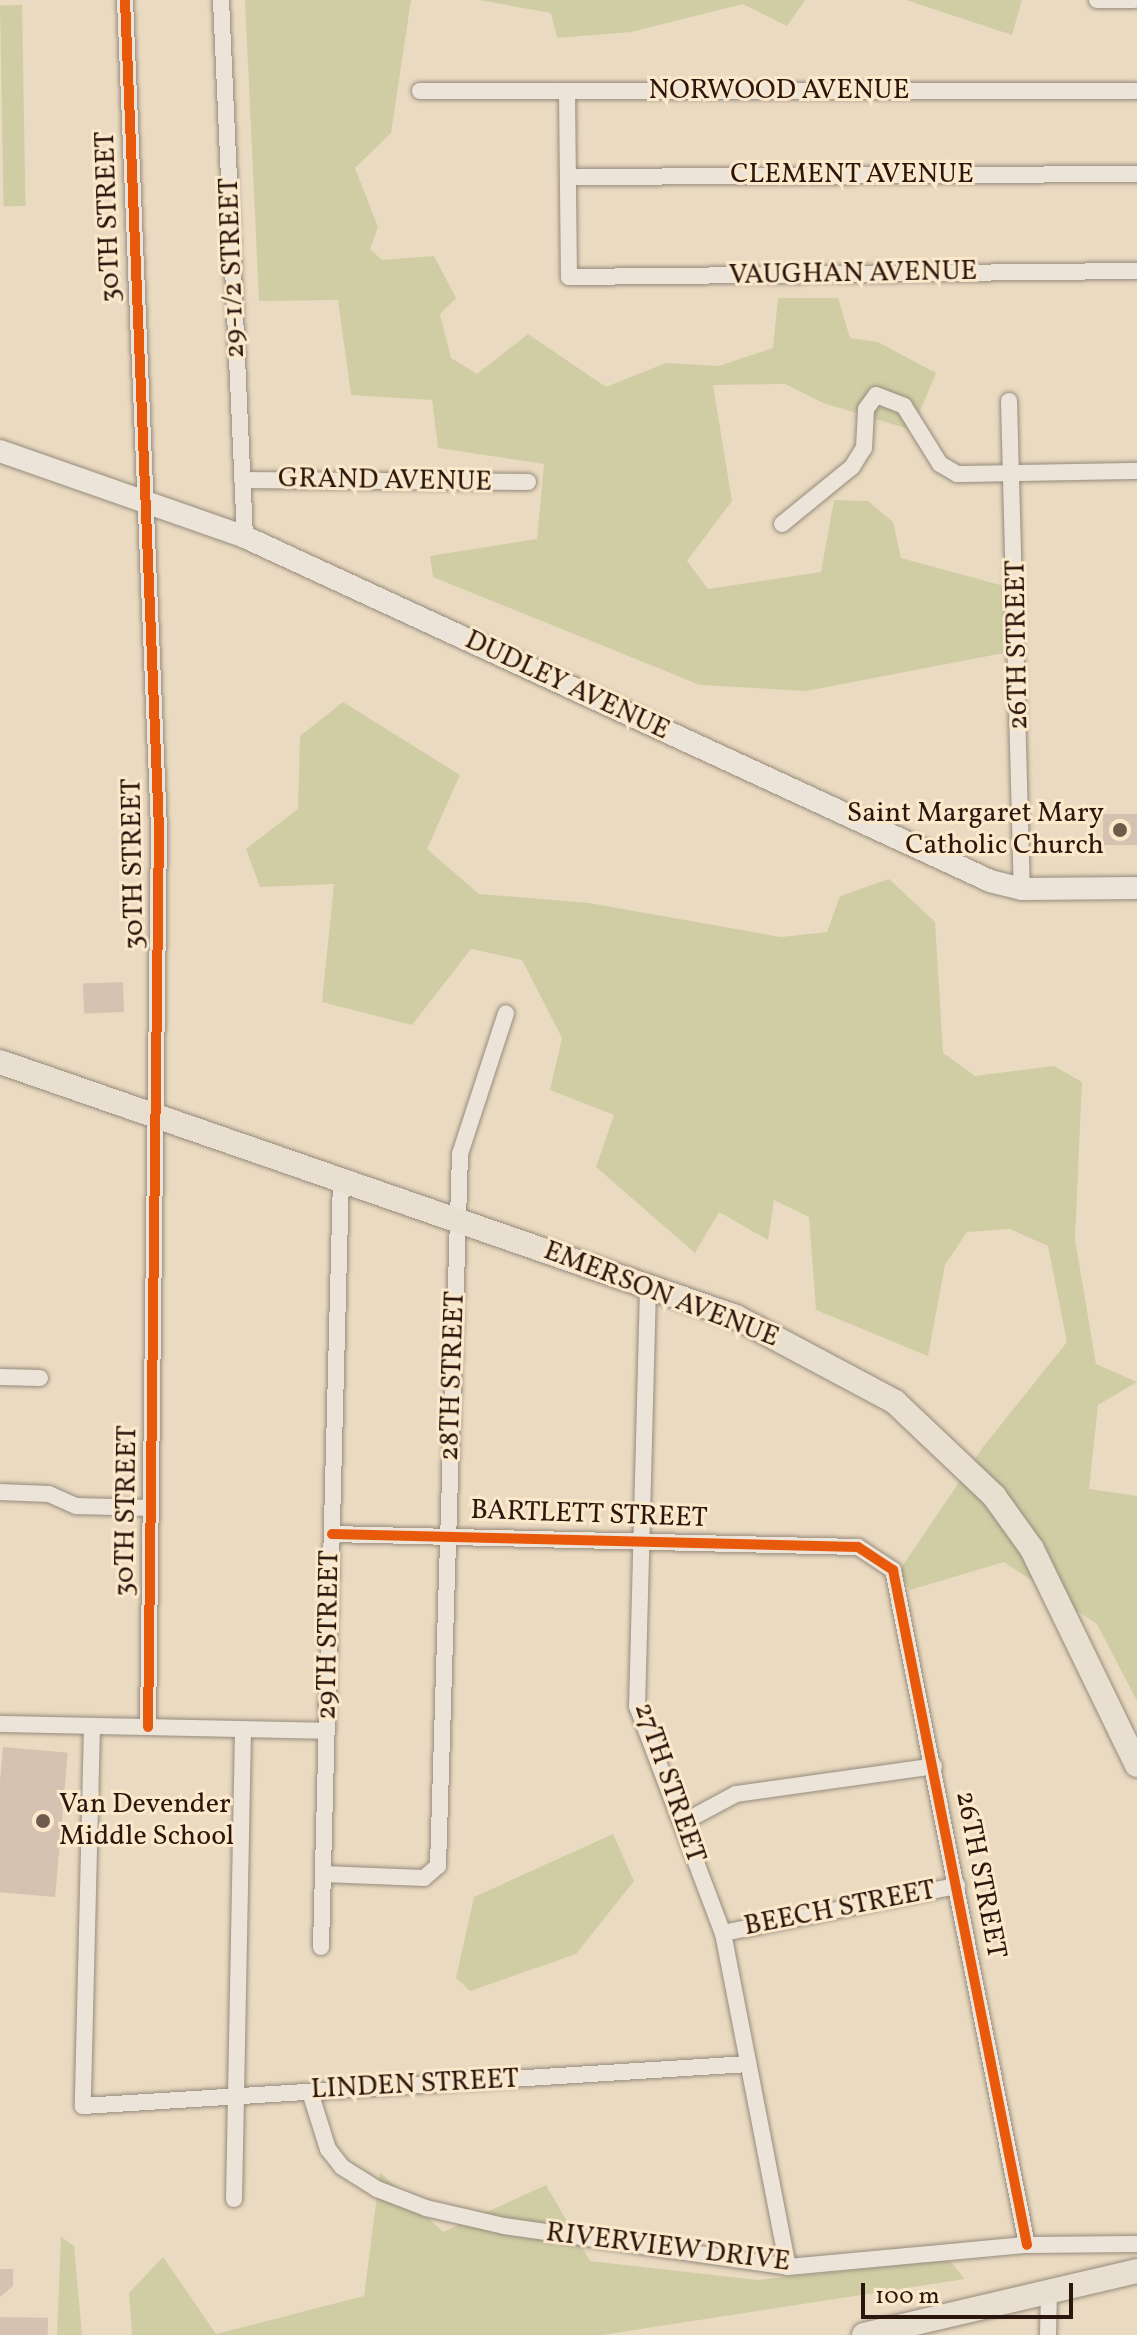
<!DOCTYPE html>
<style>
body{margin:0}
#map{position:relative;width:1137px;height:2335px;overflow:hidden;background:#eadac1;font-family:Vollkorn,serif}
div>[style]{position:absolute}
.green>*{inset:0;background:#d0cda5;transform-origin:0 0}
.building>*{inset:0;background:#d5c2b0;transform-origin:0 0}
.roads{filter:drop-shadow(0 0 2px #968b7c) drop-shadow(0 0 2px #968b7c)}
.street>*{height:16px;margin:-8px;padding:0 8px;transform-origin:8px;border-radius:8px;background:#ece4d8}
.secondary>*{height:22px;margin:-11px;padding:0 11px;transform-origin:11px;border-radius:11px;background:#ece4d8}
.primary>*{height:24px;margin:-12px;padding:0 12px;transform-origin:12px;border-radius:12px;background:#e9dfd1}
.cycleway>*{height:10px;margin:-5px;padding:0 5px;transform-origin:5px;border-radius:5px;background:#e8590c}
.dots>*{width:22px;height:22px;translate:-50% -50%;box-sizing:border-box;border:4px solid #fce9cc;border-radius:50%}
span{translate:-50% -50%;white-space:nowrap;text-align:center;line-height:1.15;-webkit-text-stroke:6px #fce9cc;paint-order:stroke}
.street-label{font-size:28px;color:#2b160d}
.poi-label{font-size:28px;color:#2b160d}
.right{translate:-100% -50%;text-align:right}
.left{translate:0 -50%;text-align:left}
.scale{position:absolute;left:861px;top:2283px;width:212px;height:36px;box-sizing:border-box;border:4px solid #2b160d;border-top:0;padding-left:10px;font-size:24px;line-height:28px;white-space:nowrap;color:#2b160d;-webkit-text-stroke:6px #fce9cc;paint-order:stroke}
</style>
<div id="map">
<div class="green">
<div style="clip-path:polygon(245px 0,411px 0,391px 133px,355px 168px,378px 227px,370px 249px,382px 260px,434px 256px,456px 298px,440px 314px,451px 358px,477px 374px,528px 334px,606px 387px,666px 363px,719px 366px,773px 348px,778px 298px,838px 298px,850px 338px,878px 342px,936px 373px,912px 430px,823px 403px,785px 384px,713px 385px,732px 501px,687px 561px,708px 589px,821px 572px,834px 500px,868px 501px,893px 522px,901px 558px,1004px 586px,1009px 652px,806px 691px,700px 685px,433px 577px,430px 556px,537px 539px,544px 464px,438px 448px,432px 400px,351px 395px,338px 300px,259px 301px)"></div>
<div style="clip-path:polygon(479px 0,805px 0,787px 26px,743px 4px,631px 32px,557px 38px,551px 13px)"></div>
<div style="clip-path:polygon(906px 0,1022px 0,1012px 35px)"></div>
<div style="left:22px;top:5px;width:201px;height:22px;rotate:89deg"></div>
<div style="clip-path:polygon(343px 702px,460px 775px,427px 849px,479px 894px,589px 903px,781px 937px,827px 932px,840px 896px,889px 879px,935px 922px,943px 1053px,975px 1076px,1054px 1066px,1082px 1082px,1075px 1239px,1096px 1364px,1137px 1382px,1098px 1405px,1089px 1489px,1137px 1496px,1137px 1701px,1097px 1624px,1004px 1562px,910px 1590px,899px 1571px,983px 1447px,1067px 1342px,1048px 1246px,1010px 1229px,967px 1232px,945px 1265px,928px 1356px,816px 1310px,809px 1217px,774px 1200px,768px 1240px,719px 1212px,695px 1253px,596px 1167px,614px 1115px,550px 1090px,562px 1038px,522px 960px,471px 949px,412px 1025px,322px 1002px,334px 884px,260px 887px,246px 849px,298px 809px,300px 736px)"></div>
<div style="clip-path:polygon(613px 1834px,634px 1881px,576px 1954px,470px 1991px,456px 1978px,474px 1897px)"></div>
<div style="clip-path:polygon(380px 2172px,443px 2232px,546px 2185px,590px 2261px,757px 2280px,949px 2260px,965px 2279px,602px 2335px,132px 2335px,129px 2293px,163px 2257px,216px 2334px,364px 2296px)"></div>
<div style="clip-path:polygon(61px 2237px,74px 2246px,82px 2335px,57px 2335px)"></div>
</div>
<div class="building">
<div style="left:1137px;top:814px;width:31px;height:34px;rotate:90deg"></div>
<div style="left:123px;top:982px;width:30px;height:40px;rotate:88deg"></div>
<div style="left:3px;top:1747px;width:65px;height:145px;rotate:5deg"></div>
<div style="clip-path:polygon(0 2269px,13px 2269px,13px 2286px,0 2297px)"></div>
<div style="left:0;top:2317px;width:48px;height:18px;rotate:1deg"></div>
</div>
<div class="roads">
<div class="street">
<div style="left:125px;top:0;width:830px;rotate:87.65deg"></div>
<div style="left:159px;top:829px;width:898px;rotate:90.7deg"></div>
<div style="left:221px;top:0;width:538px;rotate:87.44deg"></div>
<div style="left:1097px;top:0;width:37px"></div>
<div style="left:420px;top:91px;width:717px"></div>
<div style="left:567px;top:91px;width:186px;rotate:89.4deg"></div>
<div style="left:569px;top:277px;width:568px;rotate:-0.61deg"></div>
<div style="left:568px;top:177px;width:569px;rotate:-0.3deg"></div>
<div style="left:1009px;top:401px;width:488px;rotate:88.5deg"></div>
<div style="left:242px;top:480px;width:286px;rotate:0.4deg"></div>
<div style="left:782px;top:524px;width:90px;rotate:-39.2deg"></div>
<div style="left:852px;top:467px;width:22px;rotate:-58deg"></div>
<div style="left:864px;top:448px;width:39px;rotate:-87deg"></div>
<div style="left:866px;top:409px;width:17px;rotate:-54deg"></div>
<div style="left:876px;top:395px;width:30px;rotate:21deg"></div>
<div style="left:904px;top:406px;width:68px;rotate:58.2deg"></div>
<div style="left:940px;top:464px;width:20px;rotate:30deg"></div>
<div style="left:957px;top:474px;width:180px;rotate:-1deg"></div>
<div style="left:648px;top:1288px;width:418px;rotate:91.5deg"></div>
<div style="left:637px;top:1706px;width:243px;rotate:69.3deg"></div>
<div style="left:723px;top:1933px;width:340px;rotate:79deg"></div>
<div style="left:0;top:1377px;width:40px;rotate:1.4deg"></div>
<div style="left:0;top:1492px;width:49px;rotate:2.3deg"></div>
<div style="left:49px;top:1494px;width:30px;rotate:24deg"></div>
<div style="left:76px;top:1506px;width:75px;rotate:1.5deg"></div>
<div style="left:332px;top:1534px;width:526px;rotate:1.42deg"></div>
<div style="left:858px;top:1547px;width:42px;rotate:33.3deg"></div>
<div style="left:893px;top:1570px;width:688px;rotate:78.77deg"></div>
<div style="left:0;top:1724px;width:326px;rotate:1.2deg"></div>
<div style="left:92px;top:1726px;width:380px;rotate:91.4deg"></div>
<div style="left:83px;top:2106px;width:666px;rotate:-3.61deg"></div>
<div style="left:682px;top:1823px;width:61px;rotate:-28.2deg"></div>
<div style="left:736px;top:1794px;width:200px;rotate:-8deg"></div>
<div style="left:323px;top:1874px;width:101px;rotate:2.3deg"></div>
<div style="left:424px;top:1878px;width:18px;rotate:-41deg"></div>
<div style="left:438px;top:1866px;width:712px;rotate:-88.23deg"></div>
<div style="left:460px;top:1154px;width:148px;rotate:-71.9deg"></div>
<div style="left:723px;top:1933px;width:239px;rotate:-11.4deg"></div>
<div style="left:321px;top:1947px;width:767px;rotate:-88.51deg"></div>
<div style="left:310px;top:2092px;width:60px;rotate:72.5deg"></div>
<div style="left:328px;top:2149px;width:23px;rotate:52deg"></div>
<div style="left:342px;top:2167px;width:41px;rotate:32.2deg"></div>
<div style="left:377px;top:2189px;width:53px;rotate:21.2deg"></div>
<div style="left:426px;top:2208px;width:80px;rotate:13deg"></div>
<div style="left:504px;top:2226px;width:287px;rotate:8.2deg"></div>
<div style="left:788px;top:2267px;width:240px;rotate:-5.3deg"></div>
<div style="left:1027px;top:2245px;width:110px;rotate:-0.5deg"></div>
<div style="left:234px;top:2199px;width:469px;rotate:-88.9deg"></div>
<div style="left:1048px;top:2335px;width:44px;rotate:-88.7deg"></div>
</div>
<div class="secondary">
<div style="left:0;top:451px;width:260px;rotate:19.3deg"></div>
<div style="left:245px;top:537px;width:821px;rotate:24.78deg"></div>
<div style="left:990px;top:881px;width:33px;rotate:14deg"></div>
<div style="left:1022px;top:889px;width:115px;rotate:-0.5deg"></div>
</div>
<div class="primary">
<div style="left:0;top:1062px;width:779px;rotate:19.11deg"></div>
<div style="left:736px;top:1317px;width:180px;rotate:28.1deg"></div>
<div style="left:895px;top:1402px;width:137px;rotate:43.5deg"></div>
<div style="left:994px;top:1496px;width:65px;rotate:54.4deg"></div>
<div style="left:1032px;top:1549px;width:240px;rotate:64.1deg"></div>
<div style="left:864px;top:2335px;width:280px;rotate:-13.2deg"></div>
</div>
</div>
<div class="cycleway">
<div style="left:125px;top:0;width:830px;rotate:87.65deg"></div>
<div style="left:159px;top:829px;width:898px;rotate:90.7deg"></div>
<div style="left:332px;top:1534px;width:526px;rotate:1.42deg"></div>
<div style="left:858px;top:1547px;width:42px;rotate:33.3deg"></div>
<div style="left:893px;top:1570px;width:688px;rotate:78.77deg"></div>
</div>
<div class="dots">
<div style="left:1120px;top:830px;background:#6e5b4c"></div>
<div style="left:43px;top:1821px;background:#6e5b4c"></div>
</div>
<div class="street-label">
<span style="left:779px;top:91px">NORWOOD AVENUE</span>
<span style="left:852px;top:175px">CLEMENT AVENUE</span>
<span style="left:109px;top:217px;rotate:-92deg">30TH STREET</span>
<span style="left:233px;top:268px;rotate:-92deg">29-1/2 STREET</span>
<span style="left:853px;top:274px;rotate:-1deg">VAUGHAN AVENUE</span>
<span style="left:385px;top:481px;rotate:1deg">GRAND AVENUE</span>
<span style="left:1018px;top:645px;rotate:-91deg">26TH STREET</span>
<span style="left:567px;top:686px;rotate:25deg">DUDLEY AVENUE</span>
<span style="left:134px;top:864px;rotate:-91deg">30TH STREET</span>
<span style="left:661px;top:1295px;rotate:21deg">EMERSON AVENUE</span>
<span style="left:453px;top:1376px;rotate:-88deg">28TH STREET</span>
<span style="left:127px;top:1511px;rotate:-89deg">30TH STREET</span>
<span style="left:589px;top:1515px;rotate:2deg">BARTLETT STREET</span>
<span style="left:329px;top:1635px;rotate:-89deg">29TH STREET</span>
<span style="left:669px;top:1783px;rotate:71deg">27TH STREET</span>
<span style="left:980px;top:1875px;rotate:79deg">26TH STREET</span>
<span style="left:840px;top:1909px;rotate:-11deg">BEECH STREET</span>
<span style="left:415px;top:2085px;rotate:-3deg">LINDEN STREET</span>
<span style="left:668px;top:2248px;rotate:7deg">RIVERVIEW DRIVE</span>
</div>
<div class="poi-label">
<span class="right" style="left:1104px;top:830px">Saint Margaret Mary<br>Catholic Church</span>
<span class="left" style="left:59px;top:1821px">Van Devender<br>Middle School</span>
</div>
<div class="scale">100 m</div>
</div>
